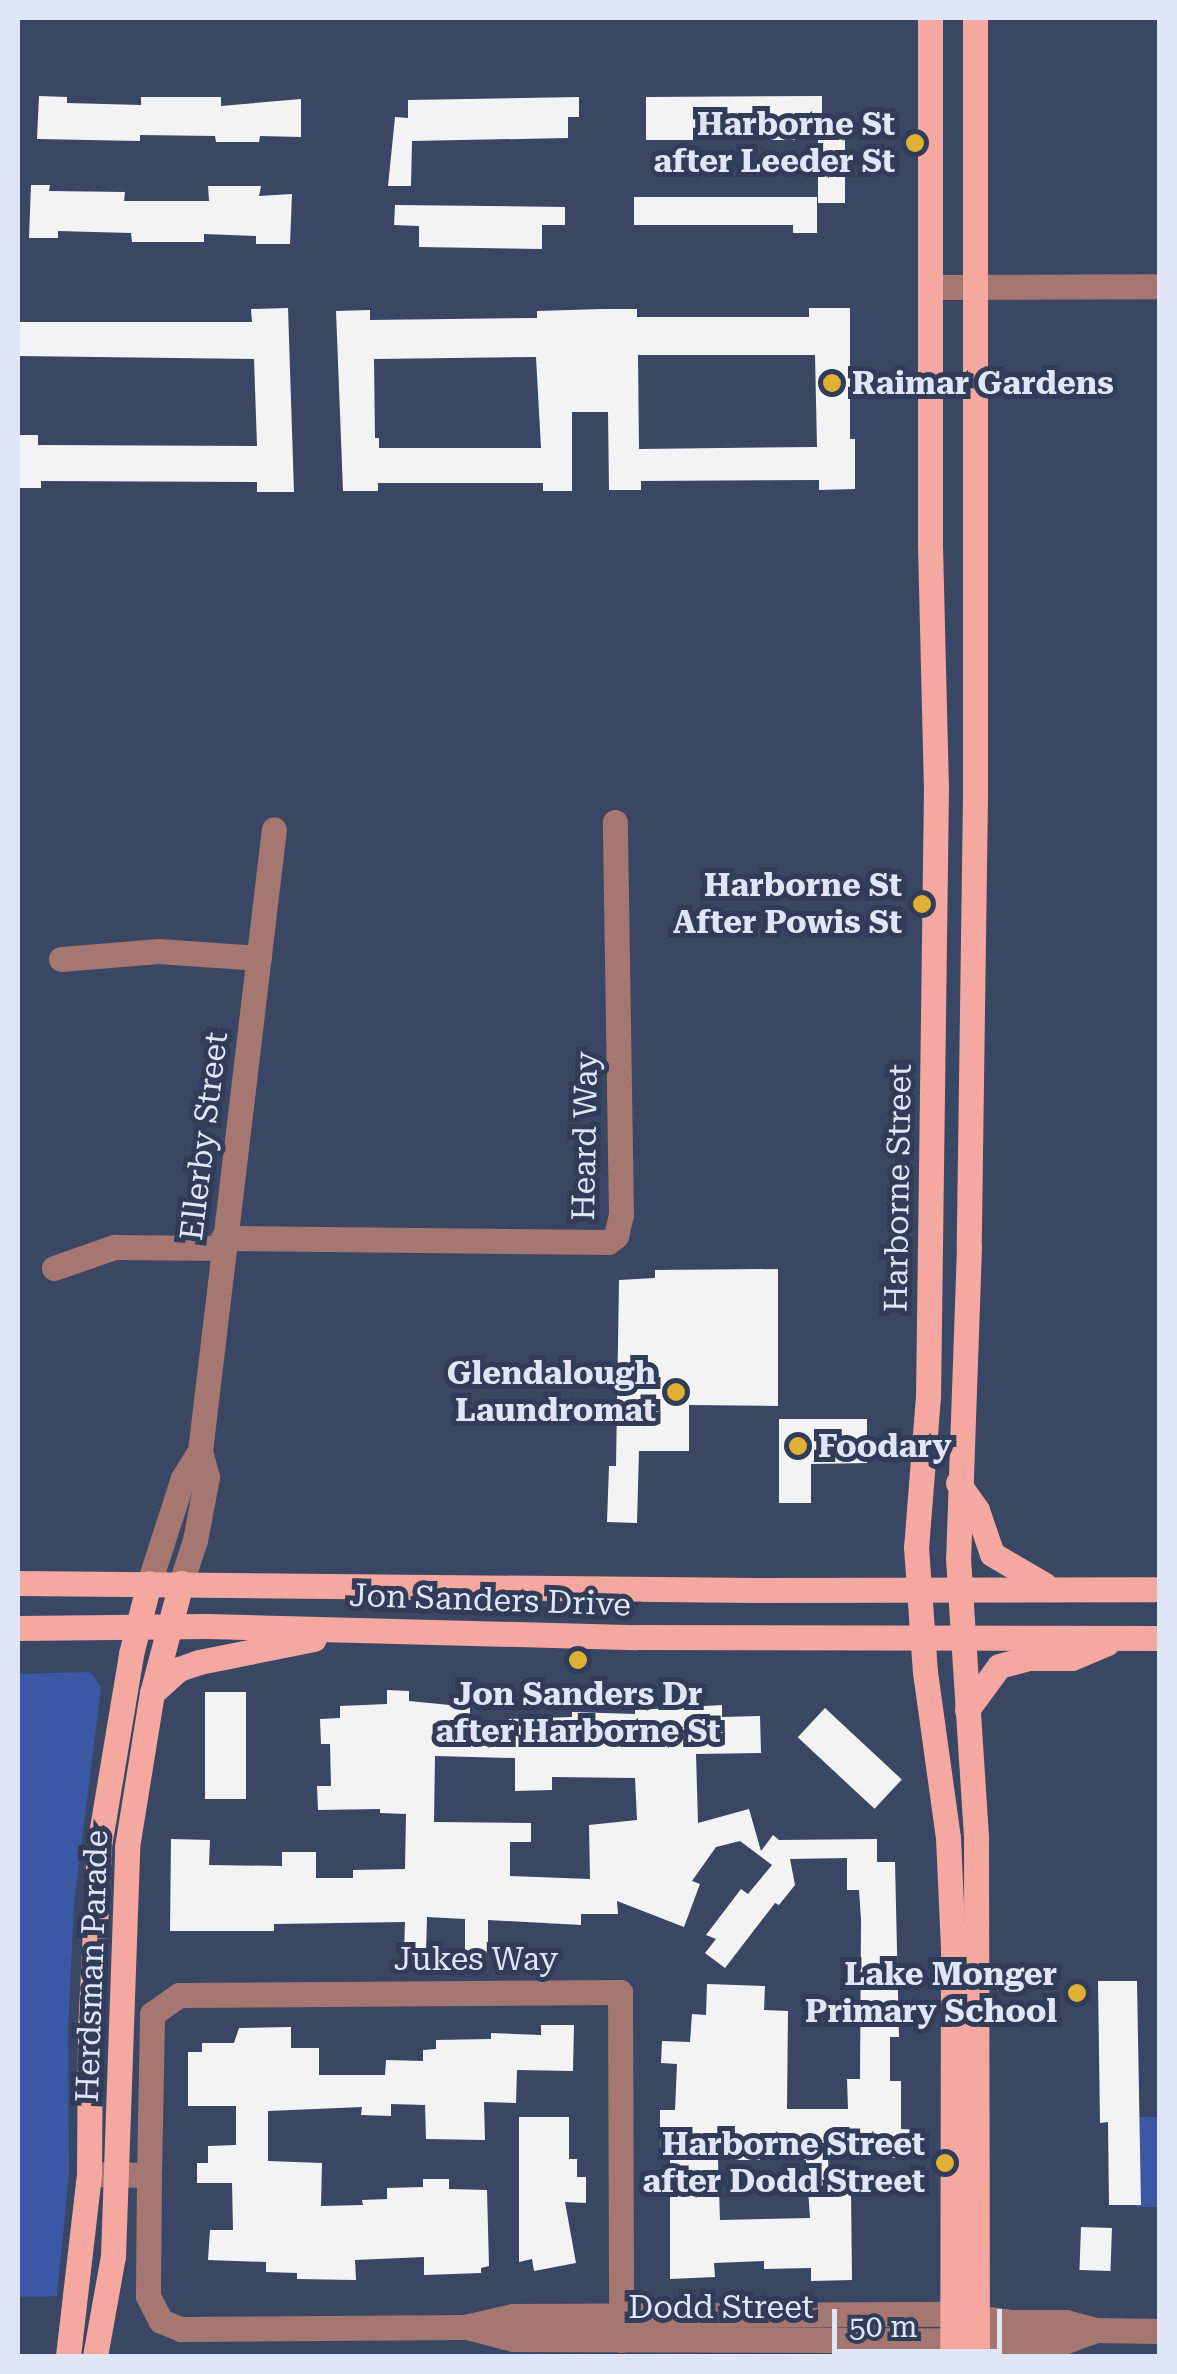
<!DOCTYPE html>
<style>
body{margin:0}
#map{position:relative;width:1177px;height:2374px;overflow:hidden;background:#3a4764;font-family:"Roboto Serif",serif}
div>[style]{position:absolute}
.green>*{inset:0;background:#3b58a7;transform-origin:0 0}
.building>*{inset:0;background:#f3f3f3;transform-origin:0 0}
.minor>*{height:25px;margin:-12.5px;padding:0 12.5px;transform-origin:12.5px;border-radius:12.5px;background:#a67671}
.major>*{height:25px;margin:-12.5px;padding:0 12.5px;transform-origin:12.5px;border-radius:12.5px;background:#f5a89f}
.dots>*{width:28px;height:28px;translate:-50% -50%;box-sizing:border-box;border:5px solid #303c58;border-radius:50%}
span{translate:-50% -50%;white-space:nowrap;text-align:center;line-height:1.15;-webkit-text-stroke:10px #303c58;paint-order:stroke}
.poi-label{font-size:32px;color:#dee6f8;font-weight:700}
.right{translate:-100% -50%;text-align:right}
.left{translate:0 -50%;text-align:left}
.street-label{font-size:32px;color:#dee6f8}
.frame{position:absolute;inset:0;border:20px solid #dee6f8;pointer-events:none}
.scale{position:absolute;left:832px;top:2309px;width:170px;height:45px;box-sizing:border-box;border:5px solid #dee6f8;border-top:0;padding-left:12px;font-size:30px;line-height:35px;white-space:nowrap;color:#dee6f8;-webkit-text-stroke:8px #303c58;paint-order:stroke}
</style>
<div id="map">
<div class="green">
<div style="clip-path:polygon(90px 1672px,101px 1687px,74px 1904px,68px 2031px,69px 2174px,57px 2296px,18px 2297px,18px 1674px)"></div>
<div style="left:1136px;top:2117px;width:23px;height:90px"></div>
</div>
<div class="building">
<div style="clip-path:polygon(39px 96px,67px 97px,67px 103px,141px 105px,141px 97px,221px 97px,221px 106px,301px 99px,301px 137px,260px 136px,259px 142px,216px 142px,215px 136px,140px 135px,140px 141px,37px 139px)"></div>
<div style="clip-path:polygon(822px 96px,822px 133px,845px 133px,845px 203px,818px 203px,818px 140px,646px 140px,646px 97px)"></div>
<div style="clip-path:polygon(579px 97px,579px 117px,568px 117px,568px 138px,412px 141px,411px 186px,388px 186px,395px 117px,408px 118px,408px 100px)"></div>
<div style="clip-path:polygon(31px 185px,50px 185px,49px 191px,125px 192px,124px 201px,209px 201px,208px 186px,261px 186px,259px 196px,292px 194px,290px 244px,256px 244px,256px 236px,204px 234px,204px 242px,132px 242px,131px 233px,58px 231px,58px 238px,29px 238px)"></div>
<div style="clip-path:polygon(634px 197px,817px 197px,817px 233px,793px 233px,793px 225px,634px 225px)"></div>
<div style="clip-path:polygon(395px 205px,565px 207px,565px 225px,542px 225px,542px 249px,419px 247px,419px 226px,394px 225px)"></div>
<div style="clip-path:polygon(288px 308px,294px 492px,257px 492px,257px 482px,41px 481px,41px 488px,18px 488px,18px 435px,38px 435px,38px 445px,257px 446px,254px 359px,18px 356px,18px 322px,252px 322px,251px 309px)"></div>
<div style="clip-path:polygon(evenodd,809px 308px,850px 308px,850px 439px,855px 439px,855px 489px,819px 490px,819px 480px,641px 481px,641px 490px,609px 490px,608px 412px,572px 412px,572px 491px,543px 491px,543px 483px,378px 483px,378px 491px,343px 491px,336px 311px,370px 310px,370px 320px,537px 318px,537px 311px,603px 309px,637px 309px,637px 317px,809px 317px,809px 308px,638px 355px,815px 355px,817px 447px,639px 449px,638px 355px,809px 308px,536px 357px,541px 448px,379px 448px,379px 438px,375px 438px,374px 359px,536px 357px)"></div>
<div style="clip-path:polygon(778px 1269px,778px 1406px,689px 1405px,689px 1451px,639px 1451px,637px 1523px,607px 1522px,609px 1466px,616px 1466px,619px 1280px,655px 1278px,655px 1270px)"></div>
<div style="clip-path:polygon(779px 1419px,867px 1419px,867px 1463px,811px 1464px,811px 1503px,779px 1503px)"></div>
<div style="clip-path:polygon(evenodd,387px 1690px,409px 1691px,409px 1701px,470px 1707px,470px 1722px,509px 1724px,509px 1719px,572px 1717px,572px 1712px,635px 1714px,635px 1710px,722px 1705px,722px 1717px,760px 1716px,761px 1753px,696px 1754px,698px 1823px,749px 1809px,761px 1851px,773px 1835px,779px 1840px,877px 1839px,877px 1862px,895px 1862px,899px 2037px,890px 2037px,890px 2081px,901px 2081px,901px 2129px,922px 2130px,921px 2151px,898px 2150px,898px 2158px,828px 2155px,829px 2191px,851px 2191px,852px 2280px,811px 2281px,811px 2268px,764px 2269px,764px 2261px,714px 2263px,715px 2277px,670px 2279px,670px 2160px,660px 2160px,660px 2110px,675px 2110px,677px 2064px,661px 2063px,662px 2041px,690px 2042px,692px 2014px,706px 2015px,707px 1984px,765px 1986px,764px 2010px,788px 2011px,787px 2109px,848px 2109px,847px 2079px,860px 2079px,861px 1920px,859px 1890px,847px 1890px,847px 1858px,790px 1859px,795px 1885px,779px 1905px,775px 1903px,725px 1968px,705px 1953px,716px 1939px,706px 1935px,741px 1889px,748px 1894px,772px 1865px,740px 1841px,716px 1847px,692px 1881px,700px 1884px,684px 1927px,617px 1901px,618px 1914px,581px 1914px,581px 1925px,488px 1920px,488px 1953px,465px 1954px,465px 1919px,427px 1917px,426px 1951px,404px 1951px,405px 1922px,274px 1924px,274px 1931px,170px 1931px,171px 1839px,210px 1840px,209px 1865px,282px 1866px,282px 1852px,316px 1852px,316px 1878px,353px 1878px,353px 1870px,405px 1869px,406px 1814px,380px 1813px,380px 1809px,318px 1810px,317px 1786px,331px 1786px,330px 1744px,321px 1744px,320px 1719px,340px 1718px,340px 1706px,387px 1704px,387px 1690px,435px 1756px,515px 1758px,515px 1791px,552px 1790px,552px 1777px,635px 1778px,637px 1820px,589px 1825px,590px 1879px,510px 1876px,510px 1842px,531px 1842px,531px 1823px,434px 1822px,435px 1756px,387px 1690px,718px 2160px,806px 2160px,810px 2218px,720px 2220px,718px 2160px)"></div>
<div style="left:205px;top:1692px;width:41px;height:107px"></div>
<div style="left:825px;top:1708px;width:105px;height:40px;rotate:43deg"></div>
<div style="clip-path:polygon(1098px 1981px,1137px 1981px,1141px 2205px,1109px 2205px,1108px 2122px,1100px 2123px)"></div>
<div style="clip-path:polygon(541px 2025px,574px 2025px,573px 2071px,517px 2070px,516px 2103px,484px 2102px,485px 2140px,426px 2139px,425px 2105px,391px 2104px,391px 2116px,361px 2115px,362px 2107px,268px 2111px,268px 2161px,322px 2163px,321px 2206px,363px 2205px,362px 2200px,387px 2199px,387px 2188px,423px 2187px,423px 2179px,449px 2179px,449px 2189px,487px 2190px,489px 2266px,481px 2268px,481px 2273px,424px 2275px,424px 2257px,355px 2260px,356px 2280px,297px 2279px,297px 2273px,266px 2272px,266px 2262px,208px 2260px,210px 2230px,233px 2230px,232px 2183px,197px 2183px,197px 2163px,208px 2163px,208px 2146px,236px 2145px,236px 2106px,188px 2106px,188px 2052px,202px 2052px,202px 2043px,234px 2043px,239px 2028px,291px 2027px,291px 2048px,319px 2048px,319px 2075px,385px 2075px,386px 2060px,423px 2061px,423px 2050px,436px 2049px,436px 2040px,491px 2039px,491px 2033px,541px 2035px)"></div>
<div style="clip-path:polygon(519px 2117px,569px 2117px,569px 2159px,577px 2159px,577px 2177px,586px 2177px,586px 2203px,565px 2202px,576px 2263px,534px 2271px,532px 2259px,519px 2262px)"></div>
<div style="left:1081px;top:2227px;width:31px;height:43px;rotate:2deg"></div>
</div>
<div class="minor">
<div style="left:930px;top:287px;width:230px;rotate:-0.2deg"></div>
<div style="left:61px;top:959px;width:98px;rotate:-4.7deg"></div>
<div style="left:159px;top:951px;width:100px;rotate:4deg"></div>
<div style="left:223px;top:1238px;width:385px;rotate:0.6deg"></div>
<div style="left:608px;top:1242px;width:10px;rotate:-37deg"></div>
<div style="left:616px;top:1236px;width:22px;rotate:-77deg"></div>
<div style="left:621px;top:1215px;width:393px;rotate:-90.9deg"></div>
<div style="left:54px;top:1268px;width:64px;rotate:-19.3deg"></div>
<div style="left:114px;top:1247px;width:108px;rotate:0.5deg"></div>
<div style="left:149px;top:1583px;width:110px;rotate:-72.1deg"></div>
<div style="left:183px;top:1478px;width:32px;rotate:-58deg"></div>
<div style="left:181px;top:1583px;width:45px;rotate:-72deg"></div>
<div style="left:195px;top:1540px;width:64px;rotate:-79.2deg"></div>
<div style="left:207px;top:1477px;width:27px;rotate:-105deg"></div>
<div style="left:200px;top:1451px;width:626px;rotate:-83.22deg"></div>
<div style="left:89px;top:2174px;width:60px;rotate:1deg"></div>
<div style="left:149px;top:2175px;width:121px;rotate:90.5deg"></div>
<div style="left:148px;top:2296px;width:28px;rotate:63deg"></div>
<div style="left:161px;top:2321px;width:22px;rotate:22deg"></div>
<div style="left:181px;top:2329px;width:284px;rotate:-0.4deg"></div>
<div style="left:465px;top:2327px;width:49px;rotate:-12.9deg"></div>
<div style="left:513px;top:2316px;width:439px;rotate:-0.3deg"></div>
<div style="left:952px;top:2314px;width:61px;rotate:7.6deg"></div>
<div style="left:1012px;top:2322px;width:54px"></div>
<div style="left:1066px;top:2322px;width:31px;rotate:15deg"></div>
<div style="left:1096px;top:2330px;width:64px;rotate:0.9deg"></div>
<div style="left:149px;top:2175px;width:161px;rotate:-88.9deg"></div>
<div style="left:152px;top:2014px;width:33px;rotate:-35deg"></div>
<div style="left:179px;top:1995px;width:441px;rotate:-0.4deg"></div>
<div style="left:620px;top:1992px;width:348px;rotate:89.8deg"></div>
<div style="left:470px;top:2328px;width:44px;rotate:14.3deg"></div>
<div style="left:513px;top:2339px;width:464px;rotate:0.2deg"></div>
<div style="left:977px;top:2341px;width:89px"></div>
<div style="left:1066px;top:2341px;width:32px;rotate:-20deg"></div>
</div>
<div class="major">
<div style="left:930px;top:18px;width:527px;rotate:90deg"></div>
<div style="left:930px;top:545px;width:242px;rotate:88.6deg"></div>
<div style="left:936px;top:787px;width:609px;rotate:90.75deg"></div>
<div style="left:928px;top:1396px;width:151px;rotate:94.5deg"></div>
<div style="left:916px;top:1547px;width:125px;rotate:85.9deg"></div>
<div style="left:925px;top:1672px;width:168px;rotate:82.1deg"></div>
<div style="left:948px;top:1838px;width:109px;rotate:87.4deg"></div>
<div style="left:953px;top:1947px;width:409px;rotate:90.1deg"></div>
<div style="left:975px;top:18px;width:778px;rotate:90deg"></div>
<div style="left:975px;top:796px;width:451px;rotate:90.8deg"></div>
<div style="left:969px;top:1247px;width:311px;rotate:92deg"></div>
<div style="left:958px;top:1558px;width:281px;rotate:86.3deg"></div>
<div style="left:976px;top:1838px;width:518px;rotate:89.89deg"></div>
<div style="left:958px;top:1483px;width:33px;rotate:55deg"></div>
<div style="left:977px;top:1510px;width:46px;rotate:71.2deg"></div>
<div style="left:992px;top:1554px;width:61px;rotate:30.3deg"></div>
<div style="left:18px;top:1583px;width:738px;rotate:0.54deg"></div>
<div style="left:756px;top:1590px;width:404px;rotate:-0.1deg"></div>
<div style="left:18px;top:1628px;width:189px;rotate:-0.6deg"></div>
<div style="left:207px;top:1626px;width:429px;rotate:1.5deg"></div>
<div style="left:636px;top:1637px;width:524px;rotate:0.11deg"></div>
<div style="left:152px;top:1693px;width:36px;rotate:-42deg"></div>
<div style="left:179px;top:1669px;width:21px;rotate:-19deg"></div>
<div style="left:199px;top:1662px;width:117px;rotate:-11.3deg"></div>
<div style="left:967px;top:1710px;width:54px;rotate:-54deg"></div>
<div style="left:999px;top:1666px;width:31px;rotate:-15deg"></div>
<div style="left:1029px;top:1658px;width:43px"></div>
<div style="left:1072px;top:1658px;width:38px;rotate:-23deg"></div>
<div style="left:68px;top:2356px;width:183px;rotate:-83.4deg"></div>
<div style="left:89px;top:2174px;width:143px;rotate:-89.6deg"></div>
<div style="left:90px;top:2031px;width:185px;rotate:-87.2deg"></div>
<div style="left:99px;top:1846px;width:195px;rotate:-80.5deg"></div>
<div style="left:131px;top:1654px;width:73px;rotate:-75.8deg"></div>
<div style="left:95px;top:2356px;width:102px;rotate:-79.8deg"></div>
<div style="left:113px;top:2256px;width:409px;rotate:-88deg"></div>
<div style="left:127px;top:1847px;width:156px;rotate:-80.8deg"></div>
<div style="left:152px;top:1693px;width:114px;rotate:-75.2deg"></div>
</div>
<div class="dots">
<div style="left:915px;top:143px;background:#e0b034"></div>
<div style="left:832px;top:383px;background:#e0b034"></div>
<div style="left:922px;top:904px;background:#e0b034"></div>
<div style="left:676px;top:1392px;background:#e0b034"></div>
<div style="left:798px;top:1446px;background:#e0b034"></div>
<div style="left:578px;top:1660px;background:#e0b034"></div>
<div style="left:1077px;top:1993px;background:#e0b034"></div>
<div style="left:945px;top:2163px;background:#e0b034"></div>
</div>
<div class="poi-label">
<span class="right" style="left:895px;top:143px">Harborne St<br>after Leeder St</span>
<span class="left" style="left:852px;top:383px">Raimar Gardens</span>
<span class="right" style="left:902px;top:904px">Harborne St<br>After Powis St</span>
<span class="right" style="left:656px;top:1392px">Glendalough<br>Laundromat</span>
<span class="left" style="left:818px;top:1446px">Foodary</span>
<span style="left:578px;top:1713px">Jon Sanders Dr<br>after Harborne St</span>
<span class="right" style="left:1057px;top:1993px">Lake Monger<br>Primary School</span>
<span class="right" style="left:925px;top:2163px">Harborne Street<br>after Dodd Street</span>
</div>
<div class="street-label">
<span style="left:204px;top:1136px;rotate:-83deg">Ellerby Street</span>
<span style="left:585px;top:1136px;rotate:-89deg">Heard Way</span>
<span style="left:898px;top:1188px;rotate:-89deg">Harborne Street</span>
<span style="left:490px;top:1600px;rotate:2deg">Jon Sanders Drive</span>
<span style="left:476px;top:1959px">Jukes Way</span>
<span style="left:92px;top:1966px;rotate:-88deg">Herdsman Parade</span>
<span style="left:721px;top:2307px">Dodd Street</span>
</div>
<div class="frame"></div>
<div class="scale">50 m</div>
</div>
